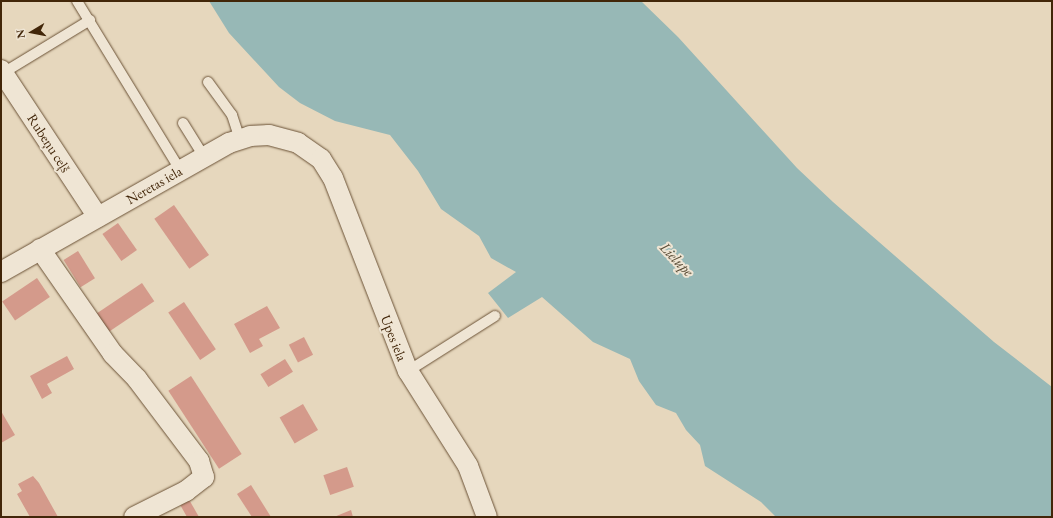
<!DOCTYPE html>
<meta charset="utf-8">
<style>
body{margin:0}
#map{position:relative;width:1053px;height:518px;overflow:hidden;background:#e6d7bd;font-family:"EB Garamond",serif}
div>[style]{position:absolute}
.water>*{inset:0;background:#97b8b6}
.building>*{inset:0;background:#d49a8b;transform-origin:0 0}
.roads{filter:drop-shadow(0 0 1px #6b5236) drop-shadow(0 0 1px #6b5236)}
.service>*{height:10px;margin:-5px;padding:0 5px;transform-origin:5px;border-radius:5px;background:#efe5d4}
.minor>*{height:20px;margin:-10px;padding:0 10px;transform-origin:10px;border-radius:10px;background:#efe5d4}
span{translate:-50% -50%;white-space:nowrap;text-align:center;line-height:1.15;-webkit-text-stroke:4px #efe5d4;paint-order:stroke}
.street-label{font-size:14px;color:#422609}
.water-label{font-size:15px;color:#574a34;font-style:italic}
.frame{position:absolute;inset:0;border:2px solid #422609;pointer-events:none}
.north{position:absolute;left:12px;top:12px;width:40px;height:40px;-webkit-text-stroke:3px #efe5d4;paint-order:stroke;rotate:260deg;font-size:11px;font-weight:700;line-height:16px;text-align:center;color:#422609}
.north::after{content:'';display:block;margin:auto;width:14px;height:18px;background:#422609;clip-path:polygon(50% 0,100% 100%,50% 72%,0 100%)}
</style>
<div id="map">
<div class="water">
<div style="clip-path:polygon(209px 1px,641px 1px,678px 37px,797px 168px,833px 202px,994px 342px,1052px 387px,1052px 517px,776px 517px,761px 502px,705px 466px,700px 445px,686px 430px,676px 413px,656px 405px,639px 381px,630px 359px,593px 342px,542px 297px,508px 318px,488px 293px,516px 272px,491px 258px,479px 236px,441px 209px,418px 171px,390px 135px,335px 121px,300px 103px,279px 87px,229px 33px)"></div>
</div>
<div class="building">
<div style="left:174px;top:205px;width:61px;height:24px;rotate:55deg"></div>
<div style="left:118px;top:223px;width:33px;height:19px;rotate:55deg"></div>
<div style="left:78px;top:251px;width:32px;height:17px;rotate:58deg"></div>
<div style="left:37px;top:278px;width:23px;height:42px;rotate:56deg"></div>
<div style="left:142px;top:283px;width:22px;height:57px;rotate:56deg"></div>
<div style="left:184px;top:302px;width:57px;height:19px;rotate:56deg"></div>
<div style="clip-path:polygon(267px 306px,280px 328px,259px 339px,263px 346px,250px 353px,234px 324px)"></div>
<div style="left:304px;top:337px;width:20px;height:17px;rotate:63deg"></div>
<div style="clip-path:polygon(67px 356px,74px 369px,47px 384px,52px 393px,42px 399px,30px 376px)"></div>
<div style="left:285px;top:359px;width:15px;height:29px;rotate:58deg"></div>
<div style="left:191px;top:376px;width:93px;height:27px;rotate:57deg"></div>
<div style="left:303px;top:404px;width:30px;height:27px;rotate:60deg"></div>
<div style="clip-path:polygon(1px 411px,15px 435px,1px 443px)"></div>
<div style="left:347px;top:467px;width:21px;height:25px;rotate:71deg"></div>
<div style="clip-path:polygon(33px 476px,39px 483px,58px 517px,30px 517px,17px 494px,22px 491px,18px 484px)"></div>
<div style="clip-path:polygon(251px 485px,271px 517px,252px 517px,237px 494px)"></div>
<div style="clip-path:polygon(187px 496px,199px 517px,187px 517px,178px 501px)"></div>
<div style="clip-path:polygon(351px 510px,353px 517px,334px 517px)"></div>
</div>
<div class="roads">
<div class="service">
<div style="left:77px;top:1px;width:198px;rotate:58.6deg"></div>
<div style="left:3px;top:73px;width:102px;rotate:-31.3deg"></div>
<div style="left:208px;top:82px;width:41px;rotate:54deg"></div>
<div style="left:232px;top:115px;width:25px;rotate:72deg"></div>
<div style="left:183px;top:123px;width:39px;rotate:58deg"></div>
<div style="left:408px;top:371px;width:103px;rotate:-32.3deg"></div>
</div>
<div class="minor">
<div style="left:1px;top:70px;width:176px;rotate:56.6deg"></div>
<div style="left:40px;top:249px;width:128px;rotate:55.2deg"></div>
<div style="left:113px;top:354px;width:35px;rotate:46deg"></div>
<div style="left:137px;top:379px;width:103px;rotate:52.9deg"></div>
<div style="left:199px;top:461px;width:17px;rotate:73deg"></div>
<div style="left:204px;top:477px;width:23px;rotate:142deg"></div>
<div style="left:186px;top:491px;width:58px;rotate:153.4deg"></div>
<div style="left:1px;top:272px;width:262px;rotate:-29.5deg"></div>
<div style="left:229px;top:143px;width:22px;rotate:-18deg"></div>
<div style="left:250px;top:136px;width:19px;rotate:-3deg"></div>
<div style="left:269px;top:135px;width:30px;rotate:15deg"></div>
<div style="left:298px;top:143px;width:28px;rotate:35deg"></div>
<div style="left:321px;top:159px;width:22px;rotate:58deg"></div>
<div style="left:333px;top:178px;width:207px;rotate:68.8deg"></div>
<div style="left:408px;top:371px;width:112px;rotate:57.7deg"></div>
<div style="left:468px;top:466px;width:54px;rotate:69.6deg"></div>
</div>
</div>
<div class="street-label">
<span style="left:49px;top:143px;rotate:57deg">Rubeņu ceļš</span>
<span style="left:154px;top:185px;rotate:-30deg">Neretas iela</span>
<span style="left:394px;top:338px;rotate:68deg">Upes iela</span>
</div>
<div class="water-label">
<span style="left:677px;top:259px;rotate:46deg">Lielupe</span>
</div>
<div class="frame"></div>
<div class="north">N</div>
</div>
